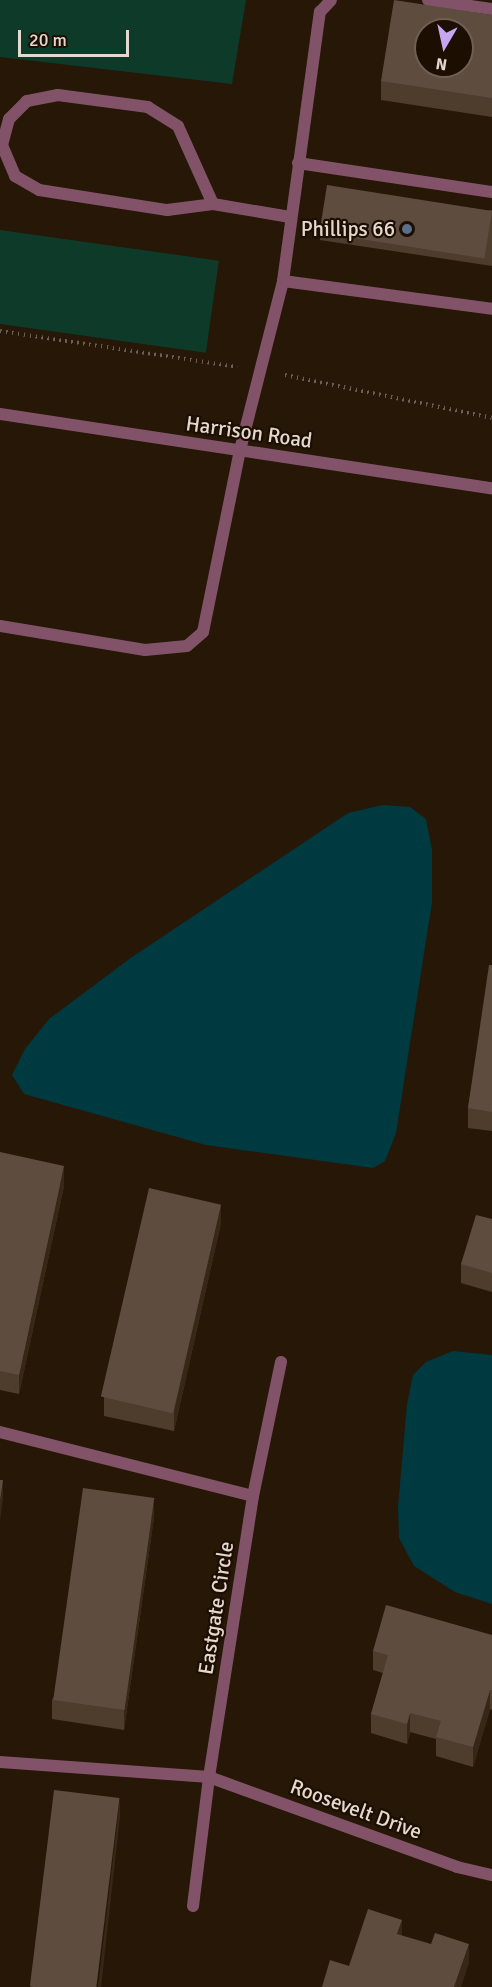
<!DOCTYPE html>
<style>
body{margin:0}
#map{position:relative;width:492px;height:1987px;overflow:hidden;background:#261707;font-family:Signika,sans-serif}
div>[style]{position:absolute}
.green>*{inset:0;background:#0e3b29;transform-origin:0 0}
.water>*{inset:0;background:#003a41}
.path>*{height:4px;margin-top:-2px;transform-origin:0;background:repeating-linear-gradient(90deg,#6c5e51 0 1.5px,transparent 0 6px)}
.service>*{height:12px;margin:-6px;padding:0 6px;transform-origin:6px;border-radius:6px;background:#825368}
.minor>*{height:12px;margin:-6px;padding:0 6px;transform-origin:6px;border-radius:6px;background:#825368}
.tertiary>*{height:12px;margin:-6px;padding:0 6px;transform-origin:6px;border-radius:6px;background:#825368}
.wall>*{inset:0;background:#4e3d2d}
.shaded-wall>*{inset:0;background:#372717}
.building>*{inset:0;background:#5e4d3f;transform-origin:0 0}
.dots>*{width:16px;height:16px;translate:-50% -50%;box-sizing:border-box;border:3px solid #1d0e02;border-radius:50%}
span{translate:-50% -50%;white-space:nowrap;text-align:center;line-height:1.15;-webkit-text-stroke:4.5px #1d0e02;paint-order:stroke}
.poi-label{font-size:21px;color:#e4d8cf}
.right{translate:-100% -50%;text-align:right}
.street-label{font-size:21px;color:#e4d8cf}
.north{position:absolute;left:414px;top:18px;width:60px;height:60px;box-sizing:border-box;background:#1d0e02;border:2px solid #6d5f54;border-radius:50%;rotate:189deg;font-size:16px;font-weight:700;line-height:24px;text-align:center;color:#e4d8cf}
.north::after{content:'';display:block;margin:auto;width:21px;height:27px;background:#c7a6f0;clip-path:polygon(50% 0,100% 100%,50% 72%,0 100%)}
.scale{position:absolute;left:18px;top:30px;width:111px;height:27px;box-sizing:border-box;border:3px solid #e4d8cf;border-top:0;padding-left:8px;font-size:18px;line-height:21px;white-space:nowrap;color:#e4d8cf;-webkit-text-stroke:4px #1d0e02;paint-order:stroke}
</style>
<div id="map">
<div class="green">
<div style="clip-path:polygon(0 0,246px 0,232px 84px,0 57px)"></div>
<div style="left:0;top:230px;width:221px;height:93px;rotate:8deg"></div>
</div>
<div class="water">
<div style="clip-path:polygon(383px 805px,410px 807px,426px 819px,432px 850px,432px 902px,396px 1133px,385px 1161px,373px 1168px,206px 1145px,24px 1094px,12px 1075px,25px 1049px,49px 1019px,132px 957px,348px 813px)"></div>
<div style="clip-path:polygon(453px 1351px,492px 1355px,492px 1604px,455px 1592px,414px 1566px,399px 1538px,398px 1507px,407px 1404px,413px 1375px,426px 1362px)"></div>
</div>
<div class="path">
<div style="left:0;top:331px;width:240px;rotate:8.6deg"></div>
<div style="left:285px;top:375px;width:211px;rotate:11.7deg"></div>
</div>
<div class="service">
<div style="left:428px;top:0;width:65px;rotate:8deg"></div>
<div style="left:298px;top:163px;width:196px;rotate:8.5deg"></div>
<div style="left:213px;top:204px;width:85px;rotate:-114.2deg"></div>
<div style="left:178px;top:126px;width:36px;rotate:-148deg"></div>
<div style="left:148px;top:107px;width:91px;rotate:-172.4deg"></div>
<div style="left:58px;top:95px;width:32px;rotate:169deg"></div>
<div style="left:27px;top:101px;width:25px;rotate:135deg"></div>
<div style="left:9px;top:119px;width:27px;rotate:105deg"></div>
<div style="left:2px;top:145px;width:34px;rotate:67deg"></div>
<div style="left:15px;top:176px;width:28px;rotate:30deg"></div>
<div style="left:39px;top:190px;width:130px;rotate:8.9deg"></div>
<div style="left:167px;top:210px;width:46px;rotate:-7.4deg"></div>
<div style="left:213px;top:204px;width:78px;rotate:9.6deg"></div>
<div style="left:283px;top:281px;width:272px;rotate:-82.2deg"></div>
<div style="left:320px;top:12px;width:16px;rotate:-47deg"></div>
<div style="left:0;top:626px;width:147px;rotate:9.4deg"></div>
<div style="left:145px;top:650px;width:42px;rotate:-5.4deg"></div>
<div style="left:187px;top:646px;width:21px;rotate:-41deg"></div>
<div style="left:203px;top:632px;width:186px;rotate:-78.5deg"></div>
<div style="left:240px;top:450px;width:174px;rotate:-75.7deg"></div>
<div style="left:283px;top:281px;width:211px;rotate:7.6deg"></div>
<div style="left:253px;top:1496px;width:137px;rotate:-78.2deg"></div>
<div style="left:193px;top:1906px;width:130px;rotate:-82.9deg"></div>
</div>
<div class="minor">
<div style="left:0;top:1432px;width:261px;rotate:14.2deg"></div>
<div style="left:253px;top:1496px;width:284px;rotate:98.9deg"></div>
<div style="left:0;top:1762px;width:210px;rotate:4.1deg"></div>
<div style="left:209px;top:1777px;width:264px;rotate:19.9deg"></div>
<div style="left:457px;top:1867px;width:36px;rotate:13deg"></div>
</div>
<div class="tertiary">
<div style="left:0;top:414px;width:498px;rotate:8.6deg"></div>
</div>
<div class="wall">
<div style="clip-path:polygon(492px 15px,492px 117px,381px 100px,381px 81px)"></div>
<div style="clip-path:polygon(492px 210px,492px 266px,320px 240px,320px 232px)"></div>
<div style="clip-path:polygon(492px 965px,492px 1131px,468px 1128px,468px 1108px)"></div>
<div style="clip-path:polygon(0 1152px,64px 1186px,19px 1394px,0 1390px)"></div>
<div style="clip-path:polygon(492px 1219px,492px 1292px,461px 1283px,461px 1264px)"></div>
<div style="clip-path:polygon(221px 1223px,174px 1431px,104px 1416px,104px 1397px)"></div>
<div style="clip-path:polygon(154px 1517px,124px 1730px,52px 1719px,52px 1700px)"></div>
<div style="clip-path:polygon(492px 1635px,492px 1710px,490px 1709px,473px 1767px,436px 1756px,436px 1739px,410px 1732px,407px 1744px,371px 1733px,371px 1714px,383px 1673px,373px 1670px,373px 1651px)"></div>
</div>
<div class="shaded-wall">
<div style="clip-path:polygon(64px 1166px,64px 1186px,19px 1394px,19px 1375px)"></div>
<div style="clip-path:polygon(221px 1204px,221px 1223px,174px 1431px,174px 1411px)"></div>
<div style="clip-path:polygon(3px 1480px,3px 1499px,0 1521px,0 1501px)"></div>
<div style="clip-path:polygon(154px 1498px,154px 1517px,124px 1730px,124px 1711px)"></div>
<div style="clip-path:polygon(490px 1690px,490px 1709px,473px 1767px,473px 1747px)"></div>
<div style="clip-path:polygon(410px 1713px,410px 1732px,407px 1744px,407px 1724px)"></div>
<div style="clip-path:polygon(120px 1798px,120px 1817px,101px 1987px,98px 1987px)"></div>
<div style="clip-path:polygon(402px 1920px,402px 1940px,397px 1934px)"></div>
<div style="clip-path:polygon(469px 1944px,469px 1963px,461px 1987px,454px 1987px)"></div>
</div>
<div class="building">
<div style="clip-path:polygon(evenodd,394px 0,492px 15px,492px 98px,381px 81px,394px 0,426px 30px,462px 30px,462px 66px,426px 66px,426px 30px)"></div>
<div style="left:327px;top:185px;width:167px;height:48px;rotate:9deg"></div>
<div style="clip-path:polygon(489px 965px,492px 965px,492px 1112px,468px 1108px)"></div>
<div style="clip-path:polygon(0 1152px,64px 1166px,19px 1375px,0 1371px)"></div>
<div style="left:149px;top:1188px;width:74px;height:214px;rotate:13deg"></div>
<div style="clip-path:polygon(476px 1215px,492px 1219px,492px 1273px,461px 1264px)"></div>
<div style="clip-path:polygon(0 1480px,3px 1480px,0 1501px)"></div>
<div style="left:83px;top:1488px;width:72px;height:214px;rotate:8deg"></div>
<div style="clip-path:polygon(386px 1605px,492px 1635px,492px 1690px,490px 1690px,473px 1747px,436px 1737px,441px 1721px,410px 1713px,407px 1724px,371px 1714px,388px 1655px,373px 1651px)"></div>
<div style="left:54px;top:1790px;width:66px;height:198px;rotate:7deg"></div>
<div style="clip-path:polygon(368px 1909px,402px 1920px,397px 1934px,431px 1944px,435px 1933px,469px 1944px,454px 1987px,322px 1987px,330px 1960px,349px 1966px)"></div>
</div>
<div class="dots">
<div style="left:407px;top:229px;background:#5c6f8a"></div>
</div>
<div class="poi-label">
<span class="right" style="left:395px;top:229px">Phillips 66</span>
</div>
<div class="street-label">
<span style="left:249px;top:432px;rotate:8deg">Harrison Road</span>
<span style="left:216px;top:1608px;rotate:-81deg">Eastgate Circle</span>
<span style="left:356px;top:1809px;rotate:20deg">Roosevelt Drive</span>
</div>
<div class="north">N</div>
<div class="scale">20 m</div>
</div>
